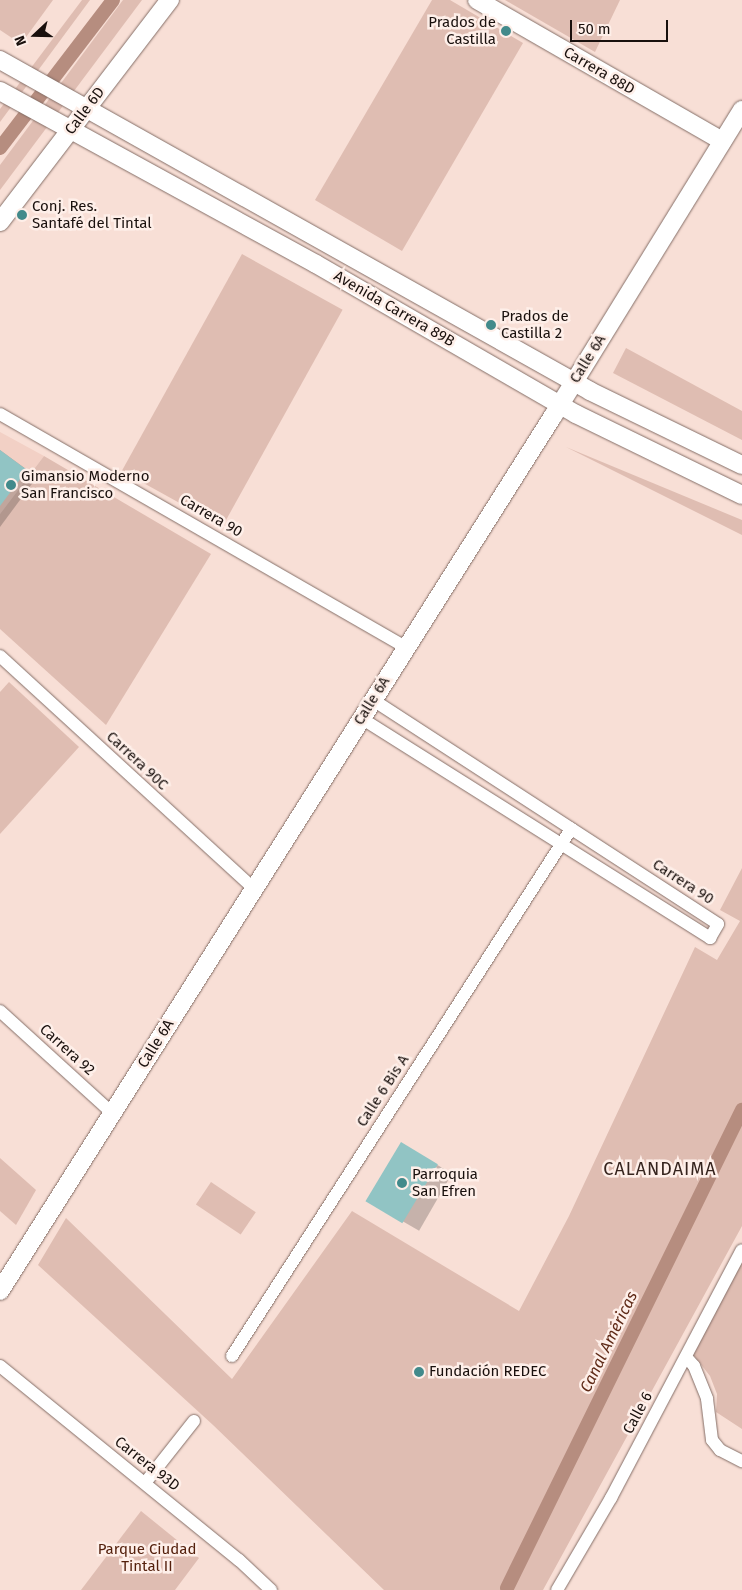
<!DOCTYPE html>
<meta charset="utf-8">
<style>
body{margin:0}
#map{position:relative;width:742px;height:1590px;overflow:hidden;background:#f8dfd6;font-family:"Fira Sans",sans-serif}
div>[style]{position:absolute}
.built>*{inset:0;background:#f2d0c5}
.green>*{inset:0;background:#dfbdb2;transform-origin:0 0}
.shadow>*{inset:0;background:#0003;transform-origin:0 0}
.canal>*{height:14px;margin:-7px;padding:0 7px;transform-origin:7px;border-radius:7px;background:#b68d7f}
.building>*{inset:0;background:#91c4c4;transform-origin:0 0}
.roads{filter:drop-shadow(0 0 1px #846e67) drop-shadow(0 0 1px #846e67)}
.street>*{height:12px;margin:-6px;padding:0 6px;transform-origin:6px;border-radius:6px;background:#fff}
.secondary>*{height:18px;margin:-9px;padding:0 9px;transform-origin:9px;border-radius:9px;background:#fff}
.dots>*{width:14px;height:14px;translate:-50% -50%;box-sizing:border-box;border:2px solid #feefe9;border-radius:50%}
span{translate:-50% -50%;white-space:nowrap;text-align:center;line-height:1.15;-webkit-text-stroke:5px #feefe9;paint-order:stroke}
.poi-label{font-size:15px;color:#19100d}
.right{translate:-100% -50%;text-align:right}
.left{translate:0 -50%;text-align:left}
.street-label{font-size:15px;color:#19100d}
.park-label{font-size:15px;color:#54200c}
.water-label{font-size:16px;color:#5f2a17;font-style:italic}
.quarter-label{font-size:18px;color:#36241e;letter-spacing:1px}
.north{position:absolute;left:10px;top:10px;width:50px;height:50px;-webkit-text-stroke:4px #feefe9;paint-order:stroke;rotate:249deg;font-size:14px;font-weight:700;line-height:20px;text-align:center;color:#19100d}
.north::after{content:'';display:block;margin:auto;width:18px;height:22px;background:#19100d;clip-path:polygon(50% 0,100% 100%,50% 72%,0 100%)}
.scale{position:absolute;left:570px;top:20px;width:98px;height:22px;box-sizing:border-box;border:2px solid #19100d;border-top:0;padding-left:6px;font-size:15px;line-height:18px;white-space:nowrap;color:#19100d;-webkit-text-stroke:4px #feefe9;paint-order:stroke}
</style>
<div id="map">
<div class="built">
<div style="clip-path:polygon(0 432px,44px 456px,0 514px)"></div>
</div>
<div class="green">
<div style="clip-path:polygon(0 0,53px 0,21px 44px,0 30px)"></div>
<div style="clip-path:polygon(82px 0,90px 0,0 122px,0 109px)"></div>
<div style="clip-path:polygon(123px 0,142px 0,0 190px,0 165px)"></div>
<div style="clip-path:polygon(432px 0,450px 0,523px 43px,402px 251px,315px 200px)"></div>
<div style="clip-path:polygon(505px 0,620px 0,595px 52px)"></div>
<div style="left:242px;top:254px;width:115px;height:248px;rotate:29deg"></div>
<div style="clip-path:polygon(626px 348px,742px 411px,742px 440px,613px 373px)"></div>
<div style="clip-path:polygon(566px 447px,742px 520px,742px 535px)"></div>
<div style="clip-path:polygon(44px 456px,211px 554px,106px 725px,0 629px,0 514px)"></div>
<div style="clip-path:polygon(9px 682px,79px 747px,0 834px,0 692px)"></div>
<div style="clip-path:polygon(742px 868px,742px 1226px,543px 1590px,384px 1590px,213px 1425px,38px 1265px,66px 1218px,232px 1379px,352px 1211px,519px 1311px,569px 1216px,695px 947px,717px 960px,740px 921px,720px 910px)"></div>
<div style="clip-path:polygon(0 1158px,36px 1190px,16px 1225px,0 1211px)"></div>
<div style="left:211px;top:1182px;width:54px;height:27px;rotate:34deg"></div>
<div style="clip-path:polygon(742px 1262px,742px 1429px,716px 1412px,717px 1394px,710px 1376px,692px 1353px)"></div>
<div style="clip-path:polygon(141px 1511px,199px 1558px,175px 1590px,81px 1590px)"></div>
</div>
<div class="shadow">
<div style="clip-path:polygon(0 450px,37px 477px,0 527px)"></div>
<div style="left:401px;top:1144px;width:59px;height:66px;rotate:30deg"></div>
</div>
<div class="canal">
<div style="left:0;top:148px;width:186px;rotate:-52.6deg"></div>
<div style="left:507px;top:1588px;width:533px;rotate:-63.82deg"></div>
</div>
<div class="building">
<div style="clip-path:polygon(0 450px,27px 470px,0 506px)"></div>
<div style="left:401px;top:1142px;width:43px;height:69px;rotate:31deg"></div>
</div>
<div class="roads">
<div class="street">
<div style="left:0;top:414px;width:468px;rotate:29.9deg"></div>
<div style="left:0;top:656px;width:345px;rotate:42.5deg"></div>
<div style="left:361px;top:718px;width:413px;rotate:32.2deg"></div>
<div style="left:710px;top:938px;width:16px;rotate:-60deg"></div>
<div style="left:718px;top:924px;width:411px;rotate:-147deg"></div>
<div style="left:0;top:1011px;width:151px;rotate:42.3deg"></div>
<div style="left:232px;top:1356px;width:627px;rotate:-57.25deg"></div>
<div style="left:686px;top:1357px;width:12px;rotate:48deg"></div>
<div style="left:694px;top:1366px;width:35px;rotate:68deg"></div>
<div style="left:707px;top:1399px;width:41px;rotate:83deg"></div>
<div style="left:712px;top:1440px;width:13px;rotate:51deg"></div>
<div style="left:720px;top:1450px;width:25px;rotate:27deg"></div>
<div style="left:0;top:1366px;width:308px;rotate:39.1deg"></div>
<div style="left:239px;top:1560px;width:44px;rotate:43.2deg"></div>
<div style="left:145px;top:1483px;width:79px;rotate:-51.7deg"></div>
<div style="left:557px;top:1590px;width:107px;rotate:-59.6deg"></div>
<div style="left:611px;top:1498px;width:280px;rotate:-62.2deg"></div>
</div>
<div class="secondary">
<div style="left:477px;top:0;width:283px;rotate:29.9deg"></div>
<div style="left:0;top:60px;width:677px;rotate:29.29deg"></div>
<div style="left:590px;top:391px;width:169px;rotate:26deg"></div>
<div style="left:0;top:91px;width:360px;rotate:28.7deg"></div>
<div style="left:316px;top:264px;width:300px;rotate:30deg"></div>
<div style="left:576px;top:414px;width:185px;rotate:26deg"></div>
<div style="left:0;top:222px;width:280px;rotate:-52.6deg"></div>
<div style="left:0;top:1291px;width:1035px;rotate:-57.71deg"></div>
<div style="left:553px;top:416px;width:360px;rotate:-58.3deg"></div>
</div>
</div>
<div class="dots">
<div style="left:506px;top:31px;background:#428a8b"></div>
<div style="left:22px;top:215px;background:#428a8b"></div>
<div style="left:491px;top:325px;background:#428a8b"></div>
<div style="left:11px;top:485px;background:#428a8b"></div>
<div style="left:402px;top:1183px;background:#428a8b"></div>
<div style="left:419px;top:1372px;background:#428a8b"></div>
</div>
<div class="poi-label">
<span class="right" style="left:496px;top:31px">Prados de<br>Castilla</span>
<span class="left" style="left:32px;top:215px">Conj. Res.<br>Santafé del Tintal</span>
<span class="left" style="left:501px;top:325px">Prados de<br>Castilla 2</span>
<span class="left" style="left:21px;top:485px">Gimansio Moderno<br>San Francisco</span>
<span class="left" style="left:412px;top:1183px">Parroquia<br>San Efren</span>
<span class="left" style="left:429px;top:1372px">Fundación REDEC</span>
</div>
<div class="street-label">
<span style="left:599px;top:71px;rotate:30deg">Carrera 88D</span>
<span style="left:85px;top:111px;rotate:-53deg">Calle 6D</span>
<span style="left:394px;top:309px;rotate:30deg">Avenida Carrera 89B</span>
<span style="left:588px;top:359px;rotate:-58deg">Calle 6A</span>
<span style="left:211px;top:516px;rotate:30deg">Carrera 90</span>
<span style="left:372px;top:701px;rotate:-58deg">Calle 6A</span>
<span style="left:137px;top:761px;rotate:43deg">Carrera 90C</span>
<span style="left:683px;top:882px;rotate:33deg">Carrera 90</span>
<span style="left:156px;top:1044px;rotate:-58deg">Calle 6A</span>
<span style="left:67px;top:1050px;rotate:42deg">Carrera 92</span>
<span style="left:383px;top:1091px;rotate:-57deg">Calle 6 Bis A</span>
<span style="left:638px;top:1413px;rotate:-62deg">Calle 6</span>
<span style="left:147px;top:1464px;rotate:38deg">Carrera 93D</span>
</div>
<div class="park-label">
<span style="left:147px;top:1558px">Parque Ciudad<br>Tintal II</span>
</div>
<div class="water-label">
<span style="left:609px;top:1342px;rotate:-64deg">Canal Américas</span>
</div>
<div class="quarter-label">
<span style="left:660px;top:1169px">CALANDAIMA</span>
</div>
<div class="north">N</div>
<div class="scale">50 m</div>
</div>
